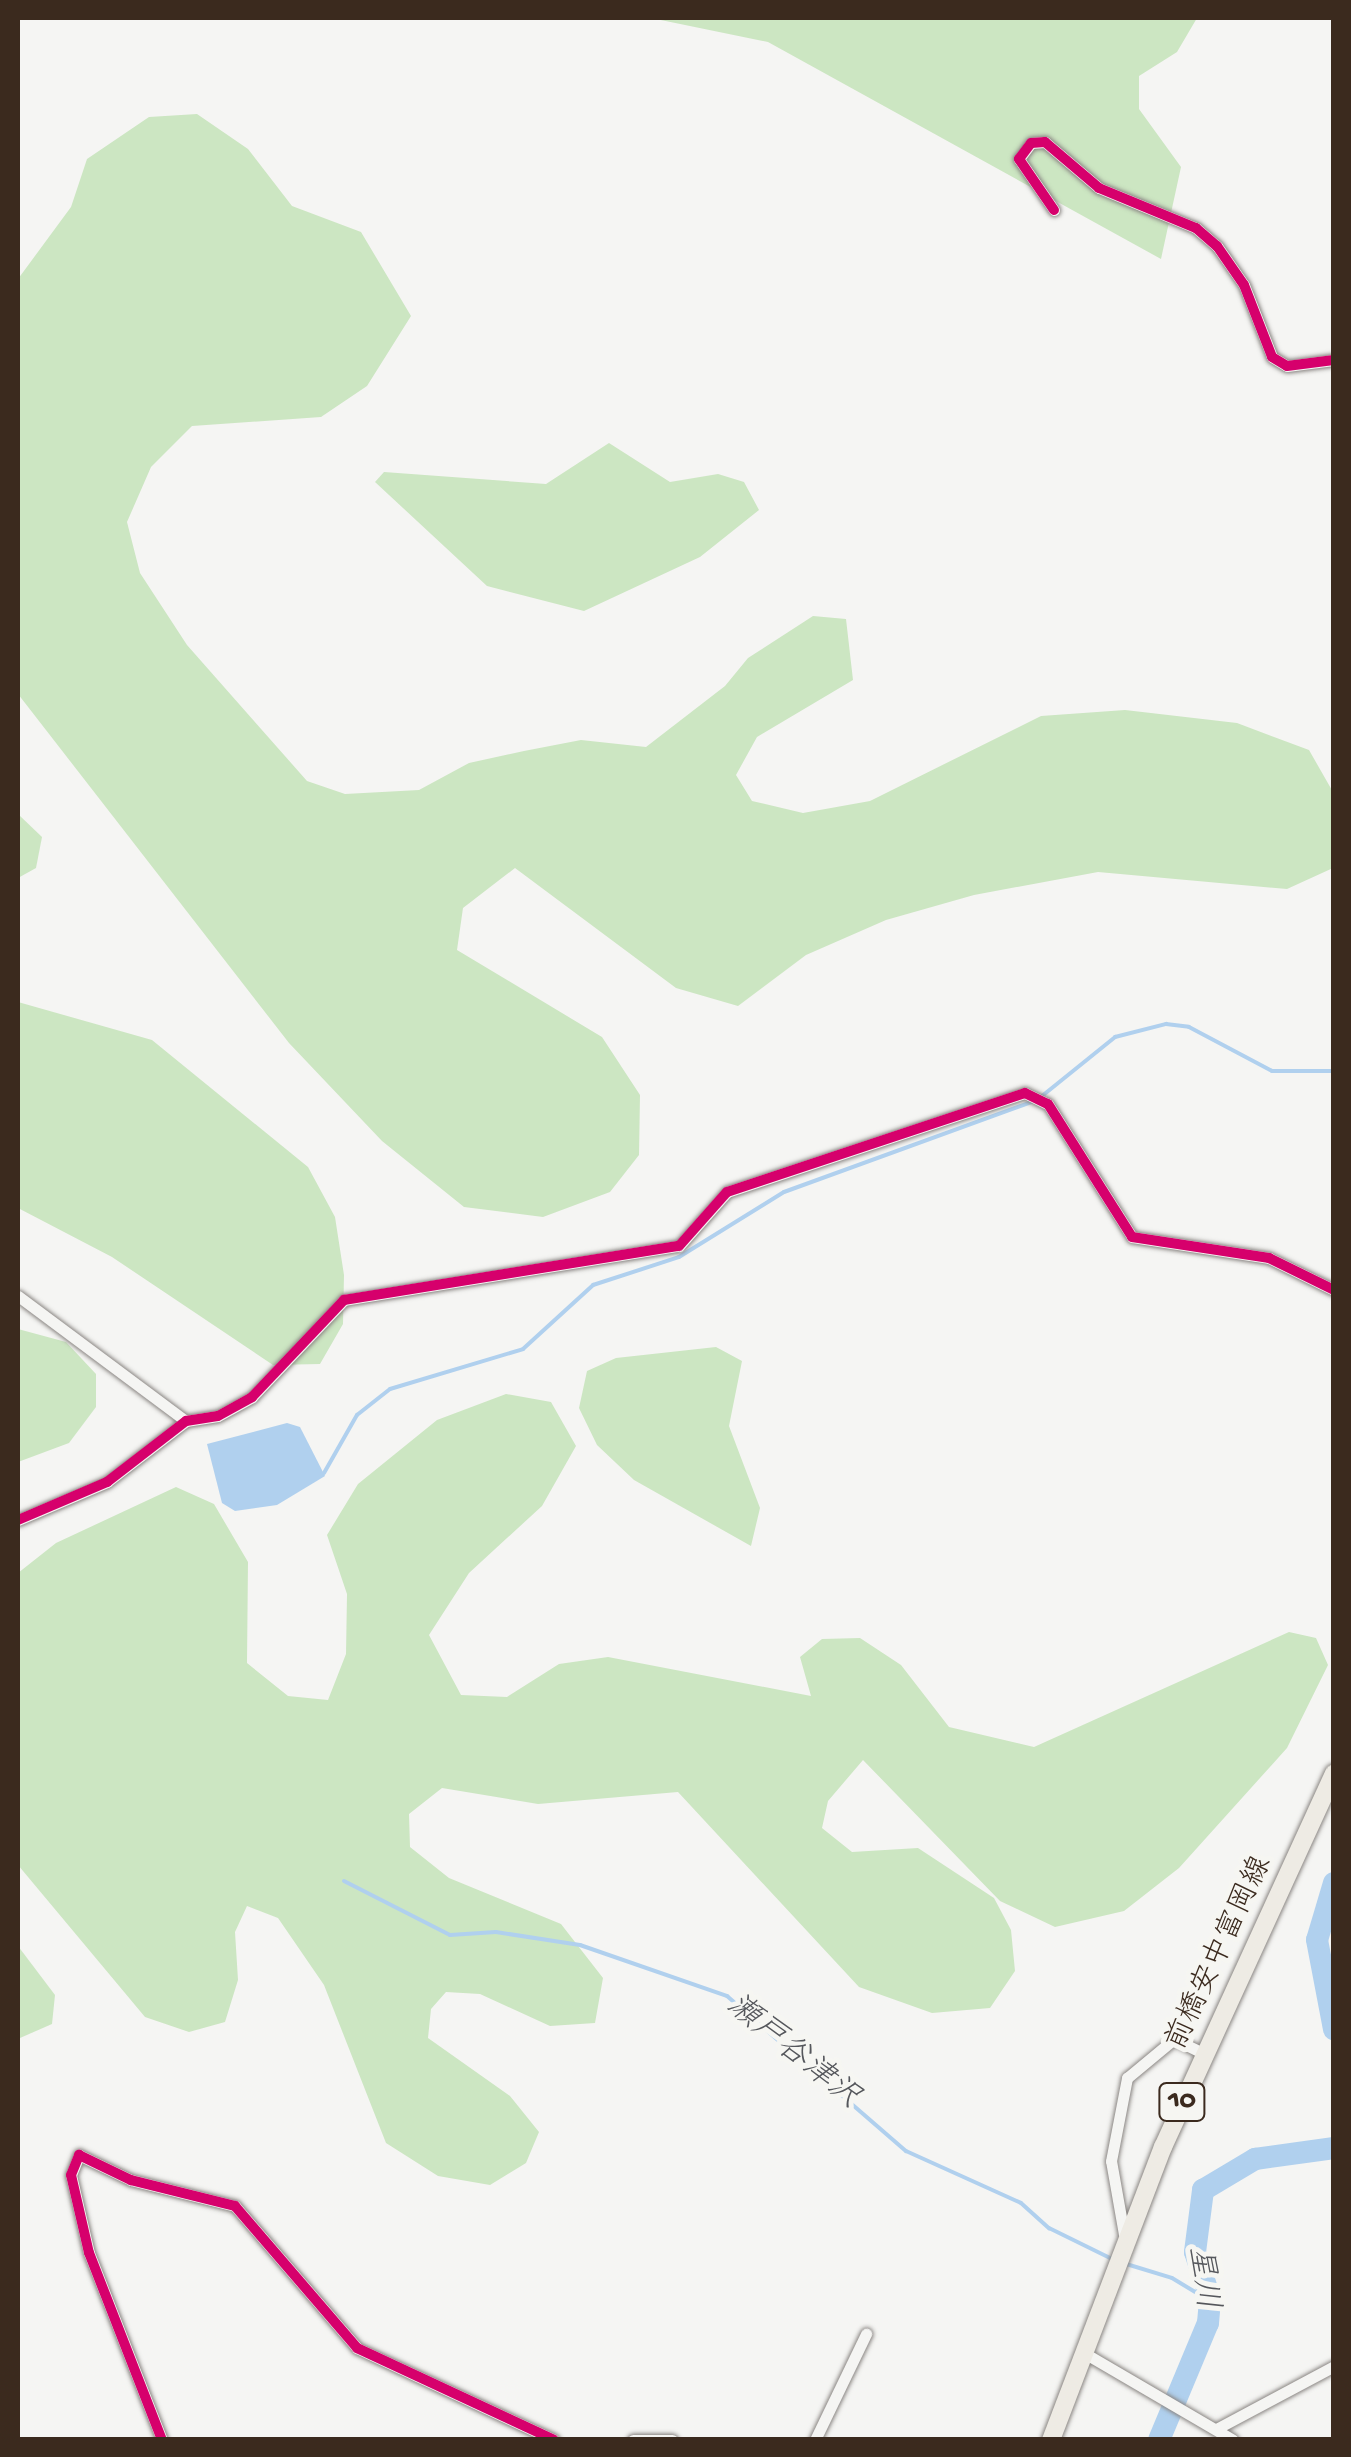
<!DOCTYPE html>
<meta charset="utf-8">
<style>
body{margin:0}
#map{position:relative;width:1351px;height:2457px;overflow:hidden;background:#f5f5f3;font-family:"Gochi Hand","Klee One",sans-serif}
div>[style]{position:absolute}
.green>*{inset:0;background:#cce6c2}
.water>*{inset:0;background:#b0d0ee}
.stream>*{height:4px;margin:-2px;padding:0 2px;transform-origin:2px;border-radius:2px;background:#b0d0ee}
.river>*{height:22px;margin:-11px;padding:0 11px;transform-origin:11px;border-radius:11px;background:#b0d0ee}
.roads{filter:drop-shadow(0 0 2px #8a8683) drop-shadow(0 0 2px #8a8683)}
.minor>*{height:11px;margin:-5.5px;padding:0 5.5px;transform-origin:5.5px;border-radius:5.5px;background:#f5f5f3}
.primary>*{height:18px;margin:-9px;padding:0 9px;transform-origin:9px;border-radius:9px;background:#eeebe4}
.cycleway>*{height:10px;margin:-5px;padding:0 5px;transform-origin:5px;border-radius:5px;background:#d6006c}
span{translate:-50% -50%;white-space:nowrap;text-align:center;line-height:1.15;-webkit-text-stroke:10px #f6f6f2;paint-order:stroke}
.shield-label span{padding:2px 8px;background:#f6f6f2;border:2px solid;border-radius:8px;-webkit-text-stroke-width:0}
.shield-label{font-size:28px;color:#3b2a1e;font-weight:700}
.street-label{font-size:30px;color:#3b2a1e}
.water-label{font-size:32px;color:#55575c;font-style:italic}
.frame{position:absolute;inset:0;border:20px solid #3b2a1e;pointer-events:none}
</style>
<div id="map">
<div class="green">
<div style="clip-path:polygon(651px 18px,1197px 18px,1177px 52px,1139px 76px,1139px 109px,1181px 167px,1161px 259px,768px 42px)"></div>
<div style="clip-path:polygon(197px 114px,248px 149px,292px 206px,361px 232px,411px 316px,367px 386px,321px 417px,192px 426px,151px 467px,127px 522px,140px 573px,187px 645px,307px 781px,345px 794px,419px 790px,469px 763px,524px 751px,581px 740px,646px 747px,725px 686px,748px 658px,813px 616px,846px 619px,853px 680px,757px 737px,736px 775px,752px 801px,803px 813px,870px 801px,1041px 716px,1125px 710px,1237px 723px,1309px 750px,1333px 792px,1333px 868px,1287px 889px,1098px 872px,974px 895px,886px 920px,806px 955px,738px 1006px,676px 988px,515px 868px,463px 908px,457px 950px,602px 1037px,640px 1095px,639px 1155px,610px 1192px,543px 1217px,464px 1207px,382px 1141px,289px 1043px,18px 694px,18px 279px,71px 207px,87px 159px,149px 117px)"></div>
<div style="clip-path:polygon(609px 443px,670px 482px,718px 474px,744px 482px,759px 510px,700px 557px,584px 611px,487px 586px,375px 482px,384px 472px,546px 484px)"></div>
<div style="clip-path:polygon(18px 814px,42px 837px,36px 868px,18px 878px)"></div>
<div style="clip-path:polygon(18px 1002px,152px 1040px,308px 1167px,335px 1217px,344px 1275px,343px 1324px,320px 1364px,273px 1365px,112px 1257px,18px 1208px)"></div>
<div style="clip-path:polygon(18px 1329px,66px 1342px,96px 1374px,96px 1407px,69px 1443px,18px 1462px)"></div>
<div style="clip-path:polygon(716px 1347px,742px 1361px,729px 1426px,760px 1508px,751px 1546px,634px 1480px,597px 1445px,579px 1408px,587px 1371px,616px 1358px)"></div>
<div style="clip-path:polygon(506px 1394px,551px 1402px,576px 1446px,542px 1506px,469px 1573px,429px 1635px,461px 1695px,507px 1697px,559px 1664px,608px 1657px,811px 1696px,800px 1657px,822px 1639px,860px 1638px,901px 1665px,949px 1727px,1034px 1747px,1289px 1632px,1316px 1638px,1328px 1665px,1287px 1748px,1179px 1868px,1124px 1911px,1055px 1927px,1000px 1901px,863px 1760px,828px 1801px,822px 1828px,852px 1852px,918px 1848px,994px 1898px,1011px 1930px,1015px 1971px,990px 2008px,932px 2013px,859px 1987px,678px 1792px,538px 1804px,442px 1788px,409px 1814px,410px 1847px,449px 1878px,561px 1924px,603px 1978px,595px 2023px,550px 2026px,480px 1994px,446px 1992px,431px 2009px,428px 2038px,510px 2096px,539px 2132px,526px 2163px,490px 2185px,438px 2176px,386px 2143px,324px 1985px,278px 1918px,247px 1906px,235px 1932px,238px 1980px,225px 2022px,189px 2032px,145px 2017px,18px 1865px,18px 1573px,56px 1543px,176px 1487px,214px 1504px,248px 1562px,247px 1663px,288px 1696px,328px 1700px,346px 1654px,347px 1594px,327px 1535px,358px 1484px,437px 1420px)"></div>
<div style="clip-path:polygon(18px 1946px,55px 1995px,52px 2024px,20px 2038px)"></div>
</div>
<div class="water">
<div style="clip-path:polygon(287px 1423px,300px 1427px,325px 1476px,277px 1505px,235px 1511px,222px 1503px,207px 1444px)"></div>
</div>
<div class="stream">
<div style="left:1042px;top:1096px;width:94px;rotate:-38.9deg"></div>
<div style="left:1115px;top:1037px;width:53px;rotate:-14.3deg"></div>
<div style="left:1166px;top:1024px;width:23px;rotate:7deg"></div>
<div style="left:1189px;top:1027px;width:94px;rotate:27.9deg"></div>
<div style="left:1272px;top:1071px;width:62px"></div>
<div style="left:324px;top:1473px;width:67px;rotate:-60.4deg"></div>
<div style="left:357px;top:1415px;width:42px;rotate:-38.2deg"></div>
<div style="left:390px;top:1389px;width:139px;rotate:-16.7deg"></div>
<div style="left:523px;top:1349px;width:95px;rotate:-42.4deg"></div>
<div style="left:593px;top:1285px;width:90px;rotate:-18deg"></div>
<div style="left:679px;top:1257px;width:123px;rotate:-31.8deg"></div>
<div style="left:784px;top:1192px;width:266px;rotate:-20deg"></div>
<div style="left:344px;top:1881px;width:119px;rotate:27deg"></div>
<div style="left:450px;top:1935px;width:46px;rotate:-3.7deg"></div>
<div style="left:496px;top:1932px;width:85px;rotate:8.8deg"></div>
<div style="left:580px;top:1945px;width:156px;rotate:19.1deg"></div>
<div style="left:727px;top:1996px;width:237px;rotate:40.9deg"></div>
<div style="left:906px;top:2151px;width:126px;rotate:24.3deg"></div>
<div style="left:1021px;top:2203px;width:38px;rotate:42deg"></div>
<div style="left:1049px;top:2228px;width:72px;rotate:26.2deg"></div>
<div style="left:1123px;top:2263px;width:51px;rotate:17deg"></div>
<div style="left:1172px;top:2278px;width:44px;rotate:31.2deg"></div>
</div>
<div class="river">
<div style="left:1334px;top:1883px;width:59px;rotate:106.6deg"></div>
<div style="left:1317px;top:1940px;width:91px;rotate:79.2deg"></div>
<div style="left:1159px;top:2440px;width:127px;rotate:-67.3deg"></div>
<div style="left:1208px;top:2323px;width:25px;rotate:-85deg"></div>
<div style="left:1210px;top:2298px;width:48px;rotate:-108.1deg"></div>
<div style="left:1195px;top:2252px;width:63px;rotate:-82.6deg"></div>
<div style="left:1203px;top:2190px;width:61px;rotate:-30.8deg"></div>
<div style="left:1255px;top:2159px;width:80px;rotate:-7.9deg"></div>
</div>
<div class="roads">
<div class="minor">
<div style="left:1054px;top:210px;width:62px;rotate:-124.5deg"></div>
<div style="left:1019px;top:159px;width:20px;rotate:-53deg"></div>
<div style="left:1031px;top:143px;width:14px;rotate:-4deg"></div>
<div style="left:1045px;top:142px;width:71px;rotate:40.4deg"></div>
<div style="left:1099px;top:188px;width:105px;rotate:22.4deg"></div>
<div style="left:1196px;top:228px;width:28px;rotate:41deg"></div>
<div style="left:1217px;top:246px;width:47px;rotate:55.3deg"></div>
<div style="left:1244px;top:285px;width:77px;rotate:68.7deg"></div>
<div style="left:1272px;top:357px;width:17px;rotate:31deg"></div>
<div style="left:1287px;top:366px;width:47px;rotate:-7.3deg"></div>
<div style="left:18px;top:1296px;width:209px;rotate:36.7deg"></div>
<div style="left:18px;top:1520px;width:97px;rotate:-23.1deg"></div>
<div style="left:107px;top:1482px;width:100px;rotate:-37.7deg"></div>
<div style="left:186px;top:1421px;width:32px;rotate:-9deg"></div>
<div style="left:218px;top:1416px;width:39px;rotate:-29deg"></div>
<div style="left:252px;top:1397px;width:134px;rotate:-46.5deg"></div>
<div style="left:344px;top:1300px;width:339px;rotate:-9.2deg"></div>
<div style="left:679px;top:1246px;width:72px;rotate:-48.4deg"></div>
<div style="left:727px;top:1192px;width:314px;rotate:-18.4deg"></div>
<div style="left:1025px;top:1093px;width:25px;rotate:26deg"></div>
<div style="left:1048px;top:1104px;width:157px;rotate:57.7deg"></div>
<div style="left:1132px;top:1237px;width:139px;rotate:8.7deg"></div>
<div style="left:1269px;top:1258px;width:72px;rotate:26.2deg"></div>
<div style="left:1125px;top:2240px;width:80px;rotate:-100deg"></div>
<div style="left:1111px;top:2161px;width:85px;rotate:-79.1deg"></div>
<div style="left:1127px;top:2078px;width:61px;rotate:-39.7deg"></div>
<div style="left:1174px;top:2039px;width:32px;rotate:26deg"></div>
<div style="left:1086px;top:2354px;width:170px;rotate:30.3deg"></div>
<div style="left:1218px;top:2428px;width:132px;rotate:-28.1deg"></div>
<div style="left:162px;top:2440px;width:201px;rotate:-111.3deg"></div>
<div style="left:89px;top:2253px;width:80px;rotate:-103deg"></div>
<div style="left:71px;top:2175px;width:22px;rotate:-68deg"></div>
<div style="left:79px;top:2155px;width:58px;rotate:25.7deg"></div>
<div style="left:131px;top:2180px;width:107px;rotate:14deg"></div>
<div style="left:235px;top:2206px;width:187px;rotate:49.3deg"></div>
<div style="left:357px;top:2348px;width:217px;rotate:25deg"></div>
<div style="left:633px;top:2440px;width:39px"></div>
<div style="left:815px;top:2440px;width:118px;rotate:-64.3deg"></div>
</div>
<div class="primary">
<div style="left:1051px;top:2440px;width:314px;rotate:-69.1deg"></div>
<div style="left:1163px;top:2147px;width:411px;rotate:-65.4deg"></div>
</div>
</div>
<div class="cycleway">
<div style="left:1054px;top:210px;width:62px;rotate:-124.5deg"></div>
<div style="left:1019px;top:159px;width:20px;rotate:-53deg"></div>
<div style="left:1031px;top:143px;width:14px;rotate:-4deg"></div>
<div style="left:1045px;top:142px;width:71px;rotate:40.4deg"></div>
<div style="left:1099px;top:188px;width:105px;rotate:22.4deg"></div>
<div style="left:1196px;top:228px;width:28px;rotate:41deg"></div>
<div style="left:1217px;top:246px;width:47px;rotate:55.3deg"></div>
<div style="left:1244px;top:285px;width:77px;rotate:68.7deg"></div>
<div style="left:1272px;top:357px;width:17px;rotate:31deg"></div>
<div style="left:1287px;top:366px;width:47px;rotate:-7.3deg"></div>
<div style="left:18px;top:1520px;width:97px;rotate:-23.1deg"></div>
<div style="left:107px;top:1482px;width:100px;rotate:-37.7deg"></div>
<div style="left:186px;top:1421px;width:32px;rotate:-9deg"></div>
<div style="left:218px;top:1416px;width:39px;rotate:-29deg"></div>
<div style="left:252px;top:1397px;width:134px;rotate:-46.5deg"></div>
<div style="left:344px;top:1300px;width:339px;rotate:-9.2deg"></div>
<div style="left:679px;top:1246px;width:72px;rotate:-48.4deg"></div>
<div style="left:727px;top:1192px;width:314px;rotate:-18.4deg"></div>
<div style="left:1025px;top:1093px;width:25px;rotate:26deg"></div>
<div style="left:1048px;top:1104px;width:157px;rotate:57.7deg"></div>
<div style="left:1132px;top:1237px;width:139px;rotate:8.7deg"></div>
<div style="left:1269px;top:1258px;width:72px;rotate:26.2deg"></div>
<div style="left:162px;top:2440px;width:201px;rotate:-111.3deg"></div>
<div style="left:89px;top:2253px;width:80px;rotate:-103deg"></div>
<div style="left:71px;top:2175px;width:22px;rotate:-68deg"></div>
<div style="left:79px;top:2155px;width:58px;rotate:25.7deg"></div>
<div style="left:131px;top:2180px;width:107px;rotate:14deg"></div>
<div style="left:235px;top:2206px;width:187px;rotate:49.3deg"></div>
<div style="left:357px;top:2348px;width:217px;rotate:25deg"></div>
</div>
<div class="shield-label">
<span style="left:1182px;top:2102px">10</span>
</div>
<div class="street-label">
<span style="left:1221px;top:1954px;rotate:-65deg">前橋安中富岡線</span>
</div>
<div class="water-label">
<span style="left:792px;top:2053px;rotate:39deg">瀬戸谷津沢</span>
<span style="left:1201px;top:2278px;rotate:82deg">星川</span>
</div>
<div class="frame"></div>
</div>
